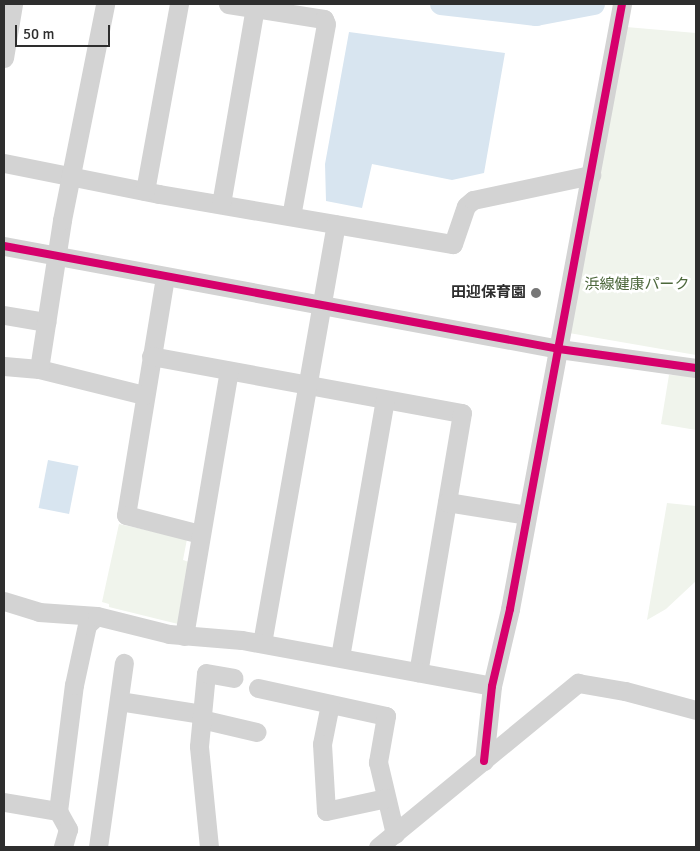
<!DOCTYPE html>
<meta charset="utf-8">
<style>
body{margin:0}
#map{position:relative;width:700px;height:851px;overflow:hidden;background:#fff;font-family:Signika,"Noto Sans JP",sans-serif}
div>[style]{position:absolute}
.green>*{inset:0;background:#f0f4ec}
.water>*{inset:0;background:#d8e5f0;transform-origin:0 0}
.river>*{height:22px;margin:-11px;padding:0 11px;transform-origin:11px;border-radius:11px;background:#d8e5f0}
.minor>*{height:19px;margin:-9.5px;padding:0 9.5px;transform-origin:9.5px;border-radius:9.5px;background:#d3d3d3}
.cycleway>*{height:8px;margin:-4px;padding:0 4px;transform-origin:4px;border-radius:4px;background:#d6006c}
.dots>*{width:14px;height:14px;translate:-50% -50%;box-sizing:border-box;border:2px solid #fff;border-radius:50%}
span{translate:-50% -50%;white-space:nowrap;text-align:center;line-height:1.15;-webkit-text-stroke:5px #fff;paint-order:stroke}
.park-label{font-size:15px;color:#4d683c}
.poi-label{font-size:15px;color:#2e2e2e;font-weight:700}
.right{translate:-100% -50%;text-align:right}
.frame{position:absolute;inset:0;border:5px solid #2e2e2e;pointer-events:none}
.scale{position:absolute;left:15px;top:25px;width:95px;height:22px;box-sizing:border-box;border:2px solid #2e2e2e;border-top:0;padding-left:6px;font-size:15px;line-height:18px;white-space:nowrap;color:#2e2e2e;-webkit-text-stroke:4px #fff;paint-order:stroke}
</style>
<div id="map">
<div class="green">
<div style="clip-path:polygon(626px 27px,696px 33px,696px 355px,569px 333px)"></div>
<div style="clip-path:polygon(669px 375px,696px 376px,696px 430px,661px 424px)"></div>
<div style="clip-path:polygon(667px 503px,696px 506px,696px 581px,666px 609px,647px 620px)"></div>
<div style="clip-path:polygon(119px 524px,187px 539px,183px 560px,189px 562px,178px 624px,109px 607px,109px 604px,102px 602px)"></div>
</div>
<div class="water">
<div style="clip-path:polygon(349px 32px,505px 53px,484px 173px,452px 180px,372px 164px,362px 208px,326px 201px,325px 164px)"></div>
<div style="left:48px;top:460px;width:31px;height:49px;rotate:11deg"></div>
</div>
<div class="river">
<div style="left:441px;top:4px;width:96px;rotate:6.6deg"></div>
<div style="left:536px;top:15px;width:59px;rotate:-10.7deg"></div>
</div>
<div class="minor">
<div style="left:228px;top:4px;width:97px;rotate:8.9deg"></div>
<div style="left:324px;top:19px;width:5px;rotate:68deg"></div>
<div style="left:326px;top:24px;width:195px;rotate:100.3deg"></div>
<div style="left:4px;top:58px;width:55px;rotate:-80.5deg"></div>
<div style="left:4px;top:163px;width:158px;rotate:11.3deg"></div>
<div style="left:159px;top:194px;width:298px;rotate:9.7deg"></div>
<div style="left:453px;top:244px;width:40px;rotate:-71.1deg"></div>
<div style="left:466px;top:206px;width:9px;rotate:-41deg"></div>
<div style="left:473px;top:200px;width:121px;rotate:-12deg"></div>
<div style="left:145px;top:191px;width:190px;rotate:-79.7deg"></div>
<div style="left:221px;top:204px;width:199px;rotate:-80.2deg"></div>
<div style="left:4px;top:246px;width:564px;rotate:10.51deg"></div>
<div style="left:559px;top:349px;width:138px;rotate:7.9deg"></div>
<div style="left:165px;top:277px;width:241px;rotate:99.3deg"></div>
<div style="left:126px;top:515px;width:76px;rotate:14.4deg"></div>
<div style="left:4px;top:315px;width:43px;rotate:9.5deg"></div>
<div style="left:151px;top:356px;width:316px;rotate:10.4deg"></div>
<div style="left:462px;top:413px;width:263px;rotate:99.6deg"></div>
<div style="left:4px;top:366px;width:35px;rotate:5deg"></div>
<div style="left:39px;top:369px;width:108px;rotate:13.9deg"></div>
<div style="left:39px;top:369px;width:151px;rotate:-81.2deg"></div>
<div style="left:62px;top:220px;width:220px;rotate:-78.7deg"></div>
<div style="left:447px;top:502px;width:81px;rotate:9.2deg"></div>
<div style="left:4px;top:601px;width:37px;rotate:17deg"></div>
<div style="left:39px;top:612px;width:58px;rotate:3.9deg"></div>
<div style="left:184px;top:636px;width:269px;rotate:-80.4deg"></div>
<div style="left:262px;top:643px;width:425px;rotate:-80deg"></div>
<div style="left:340px;top:657px;width:261px;rotate:-80.1deg"></div>
<div style="left:258px;top:688px;width:131px;rotate:12.3deg"></div>
<div style="left:386px;top:716px;width:47px;rotate:99.9deg"></div>
<div style="left:378px;top:762px;width:74px;rotate:76.7deg"></div>
<div style="left:119px;top:701px;width:84px;rotate:8.9deg"></div>
<div style="left:330px;top:704px;width:41px;rotate:101.3deg"></div>
<div style="left:322px;top:744px;width:67px;rotate:86.6deg"></div>
<div style="left:326px;top:811px;width:61px;rotate:-12.2deg"></div>
<div style="left:201px;top:719px;width:57px;rotate:13.1deg"></div>
<div style="left:484px;top:761px;width:75px;rotate:-83.9deg"></div>
<div style="left:492px;top:686px;width:79px;rotate:-76.8deg"></div>
<div style="left:510px;top:609px;width:615px;rotate:-79.51deg"></div>
<div style="left:4px;top:802px;width:55px;rotate:9.5deg"></div>
<div style="left:58px;top:811px;width:127px;rotate:-82.8deg"></div>
<div style="left:74px;top:685px;width:61px;rotate:-77.8deg"></div>
<div style="left:87px;top:625px;width:13px;rotate:-42deg"></div>
<div style="left:97px;top:616px;width:74px;rotate:14deg"></div>
<div style="left:169px;top:634px;width:73px;rotate:4.7deg"></div>
<div style="left:242px;top:640px;width:254px;rotate:10.4deg"></div>
<div style="left:58px;top:811px;width:21px;rotate:61deg"></div>
<div style="left:68px;top:829px;width:19px;rotate:106deg"></div>
<div style="left:98px;top:847px;width:186px;rotate:-82deg"></div>
<div style="left:209px;top:847px;width:101px;rotate:-95.7deg"></div>
<div style="left:199px;top:746px;width:73px;rotate:-84.5deg"></div>
<div style="left:206px;top:673px;width:28px;rotate:10deg"></div>
<div style="left:378px;top:847px;width:259px;rotate:-39.4deg"></div>
<div style="left:578px;top:683px;width:48px;rotate:9.7deg"></div>
<div style="left:625px;top:691px;width:73px;rotate:15deg"></div>
</div>
<div class="cycleway">
<div style="left:4px;top:246px;width:564px;rotate:10.51deg"></div>
<div style="left:559px;top:349px;width:138px;rotate:7.9deg"></div>
<div style="left:484px;top:761px;width:75px;rotate:-83.9deg"></div>
<div style="left:492px;top:686px;width:79px;rotate:-76.8deg"></div>
<div style="left:510px;top:609px;width:615px;rotate:-79.51deg"></div>
</div>
<div class="dots">
<div style="left:536px;top:293px;background:#777"></div>
</div>
<div class="park-label">
<span style="left:637px;top:285px">浜線健康パーク</span>
</div>
<div class="poi-label">
<span class="right" style="left:526px;top:293px">田迎保育園</span>
</div>
<div class="frame"></div>
<div class="scale">50 m</div>
</div>
